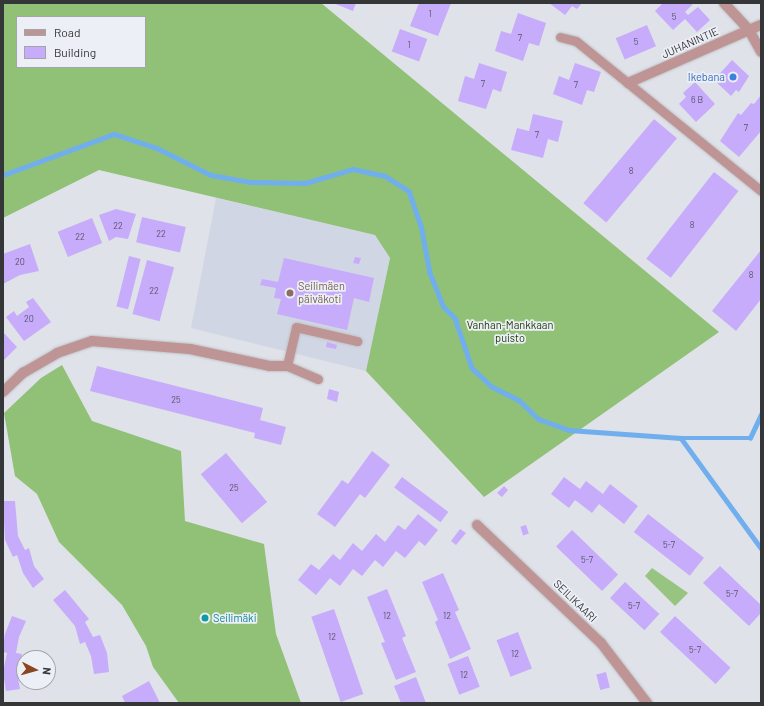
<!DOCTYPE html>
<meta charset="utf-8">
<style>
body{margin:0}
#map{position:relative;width:764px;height:706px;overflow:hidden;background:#dfe2e8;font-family:Barlow,sans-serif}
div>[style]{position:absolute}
.built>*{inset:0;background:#d0d6e3}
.green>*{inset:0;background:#97c480}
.forest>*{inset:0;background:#90c177}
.stream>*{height:4.5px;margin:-2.25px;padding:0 2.25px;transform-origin:2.25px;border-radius:2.25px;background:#70aeee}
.building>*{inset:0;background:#c7acfb;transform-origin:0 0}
.roads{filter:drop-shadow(0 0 1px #bdc0c5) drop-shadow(0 0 1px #bdc0c5)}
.service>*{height:9px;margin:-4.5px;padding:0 4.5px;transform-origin:4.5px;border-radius:4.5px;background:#bf9495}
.minor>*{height:10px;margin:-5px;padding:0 5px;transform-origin:5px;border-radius:5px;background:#bf9495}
.dots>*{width:11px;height:11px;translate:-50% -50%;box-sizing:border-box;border:2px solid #eceff5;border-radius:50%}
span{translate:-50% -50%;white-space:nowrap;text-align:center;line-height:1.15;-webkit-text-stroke:3.5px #eceff5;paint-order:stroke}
.number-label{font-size:9px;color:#5a5469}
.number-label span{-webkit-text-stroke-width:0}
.street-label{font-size:11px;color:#353638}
.shop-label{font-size:11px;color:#366cbe}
.right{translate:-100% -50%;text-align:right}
.education-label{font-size:11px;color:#785e54}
.left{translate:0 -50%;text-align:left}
.park-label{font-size:11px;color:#183702}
.culture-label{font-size:11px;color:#0d838f}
.frame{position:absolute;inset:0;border:4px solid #353638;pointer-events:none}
.legend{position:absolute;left:16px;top:16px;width:130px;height:52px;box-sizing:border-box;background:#eceff5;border:1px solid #a3a5a9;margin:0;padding:5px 7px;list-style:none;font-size:12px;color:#353638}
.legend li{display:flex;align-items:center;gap:8px;height:20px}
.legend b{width:20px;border:1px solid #a3a5a9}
.north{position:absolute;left:16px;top:650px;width:40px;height:40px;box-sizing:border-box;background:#eceff5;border:1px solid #a3a5a9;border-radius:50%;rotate:96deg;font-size:11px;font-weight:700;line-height:16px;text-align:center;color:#353638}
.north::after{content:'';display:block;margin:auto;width:14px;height:18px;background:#8c4521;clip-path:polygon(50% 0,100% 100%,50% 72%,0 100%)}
</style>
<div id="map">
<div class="built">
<div style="clip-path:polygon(216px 198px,375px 235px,390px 258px,366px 371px,191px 328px)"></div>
</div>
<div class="green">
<div style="clip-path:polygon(652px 568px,688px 593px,675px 606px,645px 576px)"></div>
</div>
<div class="forest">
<div style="clip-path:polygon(evenodd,3px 3px,321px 3px,719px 332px,484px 497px,366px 371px,390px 258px,375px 235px,99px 170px,3px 218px,3px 3px,17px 17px,145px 17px,145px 67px,17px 67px,17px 17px)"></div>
<div style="clip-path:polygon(62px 365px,92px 421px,181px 451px,185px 521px,264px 544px,276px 634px,301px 703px,179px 703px,153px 667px,146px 646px,122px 605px,59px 542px,37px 494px,15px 476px,4px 413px,41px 378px)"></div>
</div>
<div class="stream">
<div style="left:3px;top:175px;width:118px;rotate:-20.3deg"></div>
<div style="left:114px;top:134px;width:45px;rotate:18deg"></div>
<div style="left:157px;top:148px;width:60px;rotate:26.6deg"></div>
<div style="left:211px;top:175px;width:39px;rotate:10deg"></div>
<div style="left:249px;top:182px;width:56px;rotate:1deg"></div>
<div style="left:305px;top:183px;width:50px;rotate:-16.3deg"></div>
<div style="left:353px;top:169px;width:33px;rotate:12deg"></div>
<div style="left:385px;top:176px;width:28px;rotate:32deg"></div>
<div style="left:409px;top:191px;width:36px;rotate:71deg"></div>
<div style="left:421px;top:225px;width:49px;rotate:79.4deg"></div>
<div style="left:430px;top:273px;width:37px;rotate:68deg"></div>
<div style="left:444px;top:307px;width:16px;rotate:45deg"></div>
<div style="left:455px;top:318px;width:53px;rotate:71.2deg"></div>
<div style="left:472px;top:368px;width:26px;rotate:43deg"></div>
<div style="left:491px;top:386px;width:31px;rotate:27deg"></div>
<div style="left:519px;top:400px;width:28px;rotate:44deg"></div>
<div style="left:539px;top:419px;width:32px;rotate:20deg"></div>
<div style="left:569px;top:430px;width:112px;rotate:4.1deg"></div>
<div style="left:681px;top:438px;width:69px"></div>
<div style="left:750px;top:438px;width:26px;rotate:-65deg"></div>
<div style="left:681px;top:438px;width:136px;rotate:54deg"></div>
</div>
<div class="building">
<div style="clip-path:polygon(333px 3px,356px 3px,353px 11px)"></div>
<div style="clip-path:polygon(419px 3px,451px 3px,438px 36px,410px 26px)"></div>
<div style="clip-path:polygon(549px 3px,582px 3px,577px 9px,572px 6px,565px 15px)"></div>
<div style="clip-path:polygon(663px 3px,694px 3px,685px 12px,688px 15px,698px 7px,710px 20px,697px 32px,685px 19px,673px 30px,655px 11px)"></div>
<div style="clip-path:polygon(518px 13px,546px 23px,539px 46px,529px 43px,523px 61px,495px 51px,501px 31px,511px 34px)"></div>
<div style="left:647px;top:25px;width:23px;height:34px;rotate:67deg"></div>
<div style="left:400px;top:29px;width:29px;height:24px;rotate:20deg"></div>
<div style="clip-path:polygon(732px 60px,749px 76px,739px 92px,736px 90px,731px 96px,714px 80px)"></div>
<div style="clip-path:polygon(479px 63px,507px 72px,501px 92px,493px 89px,486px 109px,458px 101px,465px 76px,474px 79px)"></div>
<div style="clip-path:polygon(575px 63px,601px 72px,594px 92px,587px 90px,582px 105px,553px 94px,559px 76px,569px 80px)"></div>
<div style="clip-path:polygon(695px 82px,715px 104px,696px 122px,679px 104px,686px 97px,683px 93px)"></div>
<div style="clip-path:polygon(761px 95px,761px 131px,739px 157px,720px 141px,738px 113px,741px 115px,751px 103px,754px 104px)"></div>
<div style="clip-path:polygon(533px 114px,563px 121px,558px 142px,548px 139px,543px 158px,511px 150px,517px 128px,529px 131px)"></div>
<div style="left:654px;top:119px;width:30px;height:110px;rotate:40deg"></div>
<div style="left:714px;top:172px;width:31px;height:110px;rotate:38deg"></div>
<div style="clip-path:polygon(116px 209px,136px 214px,128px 239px,116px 237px,109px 241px,99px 215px)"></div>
<div style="left:142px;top:217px;width:45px;height:26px;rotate:13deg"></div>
<div style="left:92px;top:218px;width:27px;height:37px;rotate:68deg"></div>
<div style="clip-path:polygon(30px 244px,39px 271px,20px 275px,3px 284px,3px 254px)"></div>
<div style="clip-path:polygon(761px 250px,761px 299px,736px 331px,712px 311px)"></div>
<div style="left:129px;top:256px;width:12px;height:52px;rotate:14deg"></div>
<div style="clip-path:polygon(355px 257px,361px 258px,359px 264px,353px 263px)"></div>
<div style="clip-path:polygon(284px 258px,374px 278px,369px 302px,354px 298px,347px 330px,277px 314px,281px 299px,274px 298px,276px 288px,260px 285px,262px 279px,278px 282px)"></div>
<div style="left:147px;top:260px;width:28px;height:56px;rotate:15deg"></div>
<div style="clip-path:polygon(33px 298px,51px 322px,24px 341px,6px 317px,14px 311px,17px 316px,29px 307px,26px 302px)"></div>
<div style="clip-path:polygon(3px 332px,17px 347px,3px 361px)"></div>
<div style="clip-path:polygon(327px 342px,337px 345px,336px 349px,326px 347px)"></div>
<div style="clip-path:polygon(97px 366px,263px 408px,260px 420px,286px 427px,281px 445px,254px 438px,255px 433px,90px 391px)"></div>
<div style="clip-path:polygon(329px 389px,339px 392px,337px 402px,327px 399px)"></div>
<div style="clip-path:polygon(372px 451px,390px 465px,365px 498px,360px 494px,335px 527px,317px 514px,342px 480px,348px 484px)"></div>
<div style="left:226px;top:453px;width:64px;height:33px;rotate:50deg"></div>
<div style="left:402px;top:477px;width:58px;height:13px;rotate:37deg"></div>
<div style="clip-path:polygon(564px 477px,580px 489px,586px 481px,603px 494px,610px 484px,638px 506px,624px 524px,599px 504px,592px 513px,575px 500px,569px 508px,551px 494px)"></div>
<div style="clip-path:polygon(504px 486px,508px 490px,502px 497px,497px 493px)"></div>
<div style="clip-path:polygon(3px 501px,15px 501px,18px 536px,25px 550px,29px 548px,34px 566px,44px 579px,33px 588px,23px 573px,17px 555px,13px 557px,5px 540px)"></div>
<div style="clip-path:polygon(418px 514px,438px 530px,425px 546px,419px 541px,405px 558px,396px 551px,383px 567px,375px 560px,362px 576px,353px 569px,340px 586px,330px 578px,316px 595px,298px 580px,311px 564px,319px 570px,333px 554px,340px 560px,353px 543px,362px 551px,376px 534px,385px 542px,398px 525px,405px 530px)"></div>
<div style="left:648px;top:514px;width:71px;height:23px;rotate:38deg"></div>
<div style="left:526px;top:525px;width:9px;height:6px;rotate:72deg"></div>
<div style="clip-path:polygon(460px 529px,466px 533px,456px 545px,451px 541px)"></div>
<div style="left:572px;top:530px;width:64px;height:23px;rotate:44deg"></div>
<div style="clip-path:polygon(720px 566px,761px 605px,761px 613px,749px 626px,703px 583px)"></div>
<div style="clip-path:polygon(443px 573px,459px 610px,455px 612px,471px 649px,450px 659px,435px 622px,438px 620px,422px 582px)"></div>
<div style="left:625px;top:582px;width:47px;height:22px;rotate:43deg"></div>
<div style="clip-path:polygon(387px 589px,406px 636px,402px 638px,416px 672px,396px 680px,381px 643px,385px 642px,367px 597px)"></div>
<div style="clip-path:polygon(65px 590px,89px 619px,85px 622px,93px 637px,100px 635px,107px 653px,109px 672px,94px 674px,91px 656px,85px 642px,80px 644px,75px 626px,53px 600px)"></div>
<div style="left:334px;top:609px;width:90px;height:24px;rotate:71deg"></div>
<div style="clip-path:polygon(12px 616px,26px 621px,19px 637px,16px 653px,22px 654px,17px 672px,20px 689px,6px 691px,3px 672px,7px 653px,3px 652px,3px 647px,5px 634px)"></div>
<div style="left:675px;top:616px;width:76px;height:22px;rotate:43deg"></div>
<div style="left:518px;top:632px;width:39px;height:23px;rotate:69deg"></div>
<div style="left:468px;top:656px;width:33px;height:22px;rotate:69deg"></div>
<div style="left:606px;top:672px;width:16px;height:10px;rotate:76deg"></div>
<div style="clip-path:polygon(416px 677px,426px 703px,401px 703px,394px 686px)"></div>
<div style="clip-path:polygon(149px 681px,160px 703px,125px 703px,122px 696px)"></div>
</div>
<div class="roads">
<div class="service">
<div style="left:560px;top:37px;width:16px;rotate:14deg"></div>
<div style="left:576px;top:41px;width:238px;rotate:39deg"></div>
<div style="left:318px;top:379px;width:34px;rotate:-157deg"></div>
<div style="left:287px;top:366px;width:40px;rotate:-77deg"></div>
<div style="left:296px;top:327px;width:63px;rotate:12.9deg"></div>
</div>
<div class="minor">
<div style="left:724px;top:3px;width:37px;rotate:47deg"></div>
<div style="left:749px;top:30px;width:25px;rotate:61deg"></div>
<div style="left:628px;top:83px;width:145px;rotate:-23.6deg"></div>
<div style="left:3px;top:392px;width:28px;rotate:-44deg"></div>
<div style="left:23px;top:373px;width:39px;rotate:-30deg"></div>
<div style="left:57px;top:353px;width:37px;rotate:-19deg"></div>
<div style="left:92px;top:341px;width:98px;rotate:4.7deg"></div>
<div style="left:190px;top:349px;width:81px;rotate:12.1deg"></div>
<div style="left:269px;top:366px;width:18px"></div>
<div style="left:477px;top:525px;width:171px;rotate:43.6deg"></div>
<div style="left:601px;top:643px;width:76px;rotate:52.5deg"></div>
</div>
</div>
<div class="dots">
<div style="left:733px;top:77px;background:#3f7fe0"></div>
<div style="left:290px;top:293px;background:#8d6e63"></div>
<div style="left:205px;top:618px;background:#0f9aa8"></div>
</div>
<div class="number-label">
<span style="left:430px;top:14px">1</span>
<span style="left:674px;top:17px">5</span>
<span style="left:520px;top:38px">7</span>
<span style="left:636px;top:42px">5</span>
<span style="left:409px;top:45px">1</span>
<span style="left:483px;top:84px">7</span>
<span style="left:576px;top:85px">7</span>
<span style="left:697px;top:100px">6 B</span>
<span style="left:746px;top:128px">7</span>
<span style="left:537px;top:135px">7</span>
<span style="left:631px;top:171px">8</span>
<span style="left:692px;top:225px">8</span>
<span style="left:118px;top:226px">22</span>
<span style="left:161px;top:234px">22</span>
<span style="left:80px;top:237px">22</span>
<span style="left:20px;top:262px">20</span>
<span style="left:751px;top:275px">8</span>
<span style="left:154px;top:291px">22</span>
<span style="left:29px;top:319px">20</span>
<span style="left:176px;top:400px">25</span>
<span style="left:234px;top:488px">25</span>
<span style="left:669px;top:545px">5-7</span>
<span style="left:587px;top:560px">5-7</span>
<span style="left:732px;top:594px">5-7</span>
<span style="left:634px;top:606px">5-7</span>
<span style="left:387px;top:616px">12</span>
<span style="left:447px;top:616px">12</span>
<span style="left:332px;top:637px">12</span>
<span style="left:695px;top:650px">5-7</span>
<span style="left:515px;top:654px">12</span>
<span style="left:464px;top:675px">12</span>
</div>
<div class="street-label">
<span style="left:690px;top:43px;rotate:-24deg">JUHANINTIE</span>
<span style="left:575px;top:601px;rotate:44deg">SEILIKAARI</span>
</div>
<div class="shop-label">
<span class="right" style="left:725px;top:77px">Ikebana</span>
</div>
<div class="education-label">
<span class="left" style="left:298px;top:293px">Seilimäen<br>päiväkoti</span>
</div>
<div class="park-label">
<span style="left:510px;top:332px">Vanhan-Mankkaan<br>puisto</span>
</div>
<div class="culture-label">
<span class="left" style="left:213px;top:618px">Seilimäki</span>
</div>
<div class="frame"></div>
<ul class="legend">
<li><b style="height:5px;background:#bf9495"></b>Road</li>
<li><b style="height:11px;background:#c7acfb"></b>Building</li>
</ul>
<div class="north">N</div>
</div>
